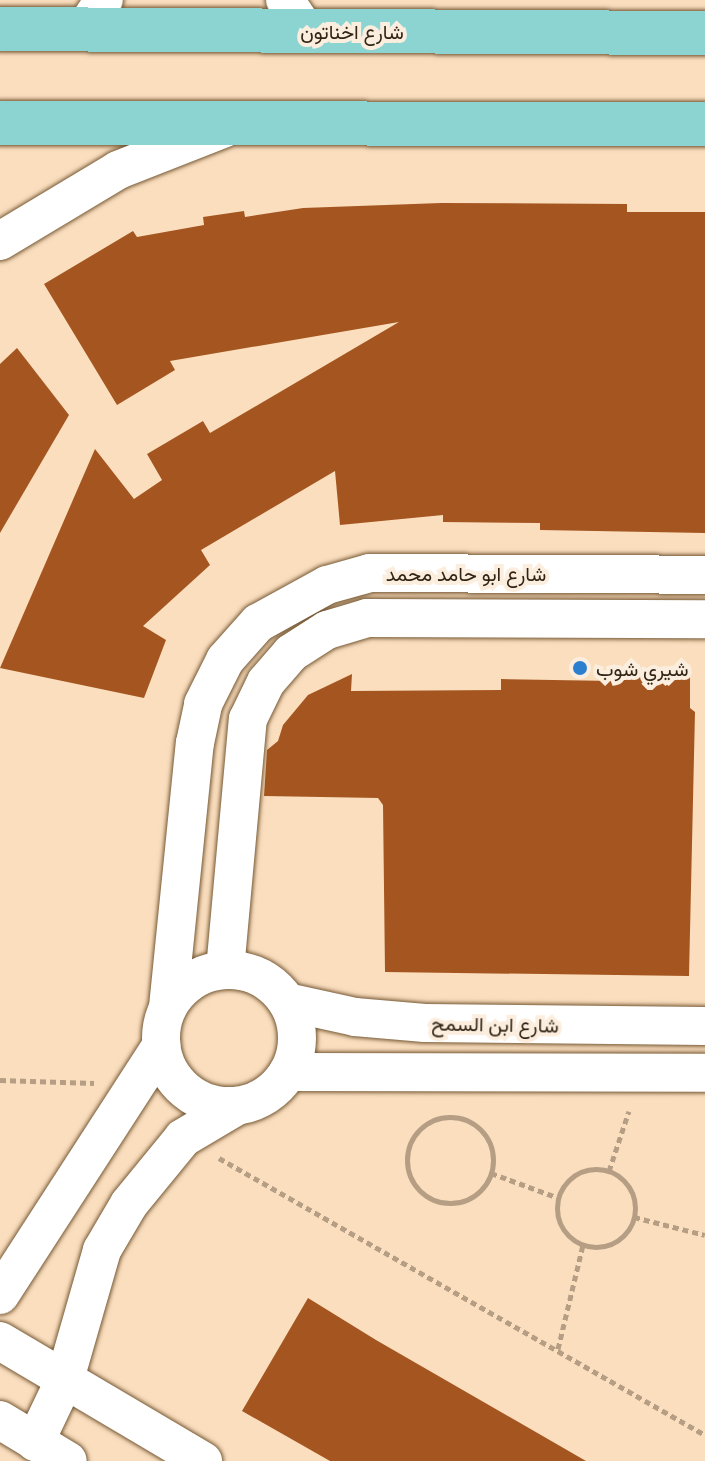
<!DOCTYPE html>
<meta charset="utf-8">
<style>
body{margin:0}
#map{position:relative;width:705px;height:1461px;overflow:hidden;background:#fadebe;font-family:"PT Serif",Vazirmatn,serif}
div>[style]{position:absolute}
.building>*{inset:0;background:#a55620}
.path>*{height:5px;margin-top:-2.5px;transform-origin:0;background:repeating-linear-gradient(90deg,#b59e84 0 6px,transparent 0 10px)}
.path>.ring{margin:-2.5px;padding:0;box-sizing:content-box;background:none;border:5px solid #b59e84;border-radius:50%}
.roads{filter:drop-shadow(0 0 2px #765834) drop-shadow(0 0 2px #765834)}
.minor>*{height:38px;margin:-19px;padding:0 19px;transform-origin:19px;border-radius:19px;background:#fff}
.minor>.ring{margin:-19px;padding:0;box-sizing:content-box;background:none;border:38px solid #fff;border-radius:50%}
.major>*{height:44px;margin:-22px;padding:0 22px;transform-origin:22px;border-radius:22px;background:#8bd4d1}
.dots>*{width:22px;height:22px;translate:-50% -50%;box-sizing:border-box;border:4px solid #fceede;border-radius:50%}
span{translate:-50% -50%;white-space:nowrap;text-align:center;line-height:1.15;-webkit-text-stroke:8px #fceede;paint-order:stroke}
.street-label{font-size:20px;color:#312414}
.poi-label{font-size:20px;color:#312414}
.left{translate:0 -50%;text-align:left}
</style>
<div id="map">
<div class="building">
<div style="clip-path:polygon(441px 203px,627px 204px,627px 212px,705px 212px,705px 533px,540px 530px,540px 523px,443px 522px,443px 515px,340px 525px,335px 471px,201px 550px,210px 565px,143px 626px,166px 640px,144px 698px,0 668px,95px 449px,134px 499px,162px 480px,147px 454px,203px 421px,210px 433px,399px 322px,170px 361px,175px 370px,117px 405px,44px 284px,133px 231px,137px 237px,204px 225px,203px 217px,244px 211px,245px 217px,303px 208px)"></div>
<div style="clip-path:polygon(17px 348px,69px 415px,0 533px,0 364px)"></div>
<div style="clip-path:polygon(690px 669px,690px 708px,695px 712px,689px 976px,385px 972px,383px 805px,378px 798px,264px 796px,267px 750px,278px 741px,283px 725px,308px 695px,352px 674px,351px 691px,501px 690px,501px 679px,613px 681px,614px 670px)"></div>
<div style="clip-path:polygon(308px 1298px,376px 1340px,586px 1461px,330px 1461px,242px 1411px)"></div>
</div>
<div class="path">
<div style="left:0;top:1080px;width:94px;rotate:1.8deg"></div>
<div class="ring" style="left:407px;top:1117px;width:81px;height:81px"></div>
<div style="left:219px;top:1158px;width:559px;rotate:29.68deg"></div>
<div class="ring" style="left:557px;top:1169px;width:73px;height:73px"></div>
<div style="left:609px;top:1171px;width:63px;rotate:-71.6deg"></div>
<div style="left:491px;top:1173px;width:72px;rotate:20.2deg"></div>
<div style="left:634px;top:1217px;width:73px;rotate:14.2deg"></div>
<div style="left:558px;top:1349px;width:107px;rotate:-76.5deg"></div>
</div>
<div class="roads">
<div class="minor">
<div style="left:285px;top:0;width:36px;rotate:56deg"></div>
<div style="left:87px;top:25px;width:30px;rotate:-56deg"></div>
<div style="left:0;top:241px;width:138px;rotate:-31deg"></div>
<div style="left:118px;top:170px;width:115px;rotate:-21.4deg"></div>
<div style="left:225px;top:970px;width:252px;rotate:-84.8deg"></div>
<div style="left:248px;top:719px;width:41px;rotate:-64.1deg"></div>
<div style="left:266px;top:682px;width:38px;rotate:-49deg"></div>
<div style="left:291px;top:653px;width:43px;rotate:-32.6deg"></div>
<div style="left:327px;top:630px;width:42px;rotate:-16.7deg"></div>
<div style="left:367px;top:618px;width:338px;rotate:0.2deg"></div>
<div class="ring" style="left:161px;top:970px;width:98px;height:98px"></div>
<div style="left:287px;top:1002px;width:70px;rotate:12.4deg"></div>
<div style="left:355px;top:1017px;width:70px;rotate:4.9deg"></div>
<div style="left:425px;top:1023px;width:280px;rotate:0.6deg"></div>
<div style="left:168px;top:1007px;width:265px;rotate:-84.2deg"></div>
<div style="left:195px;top:743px;width:40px;rotate:-78deg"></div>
<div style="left:203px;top:704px;width:49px;rotate:-63.4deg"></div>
<div style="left:225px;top:660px;width:50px;rotate:-48.3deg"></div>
<div style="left:258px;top:623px;width:79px;rotate:-28.8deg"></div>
<div style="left:327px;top:585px;width:45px;rotate:-15.6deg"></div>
<div style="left:370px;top:573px;width:335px;rotate:0.3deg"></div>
<div style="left:288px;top:1072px;width:417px;rotate:0.1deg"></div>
<div style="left:0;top:1295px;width:297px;rotate:-57.1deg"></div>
<div style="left:0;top:1341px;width:236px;rotate:30.6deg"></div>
<div style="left:0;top:1420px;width:79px;rotate:31.1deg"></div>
<div style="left:35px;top:1442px;width:70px;rotate:-64.5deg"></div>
<div style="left:65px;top:1379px;width:134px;rotate:-74deg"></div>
<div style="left:102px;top:1250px;width:53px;rotate:-59.6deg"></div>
<div style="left:129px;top:1204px;width:85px;rotate:-50.7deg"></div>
<div style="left:183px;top:1138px;width:63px;rotate:-30.7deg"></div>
</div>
<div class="major">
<div style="left:0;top:29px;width:705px;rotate:0.33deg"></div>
<div style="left:0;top:123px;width:705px;rotate:0.08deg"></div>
</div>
</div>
<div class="dots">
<div style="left:580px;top:668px;background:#2c7fce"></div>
</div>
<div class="street-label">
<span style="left:352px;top:31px">شارع اخناتون</span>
<span style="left:466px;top:573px">شارع ابو حامد محمد</span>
<span style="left:495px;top:1024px;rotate:1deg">شارع ابن السمح</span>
</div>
<div class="poi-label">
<span class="left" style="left:596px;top:668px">شيري شوب</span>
</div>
</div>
